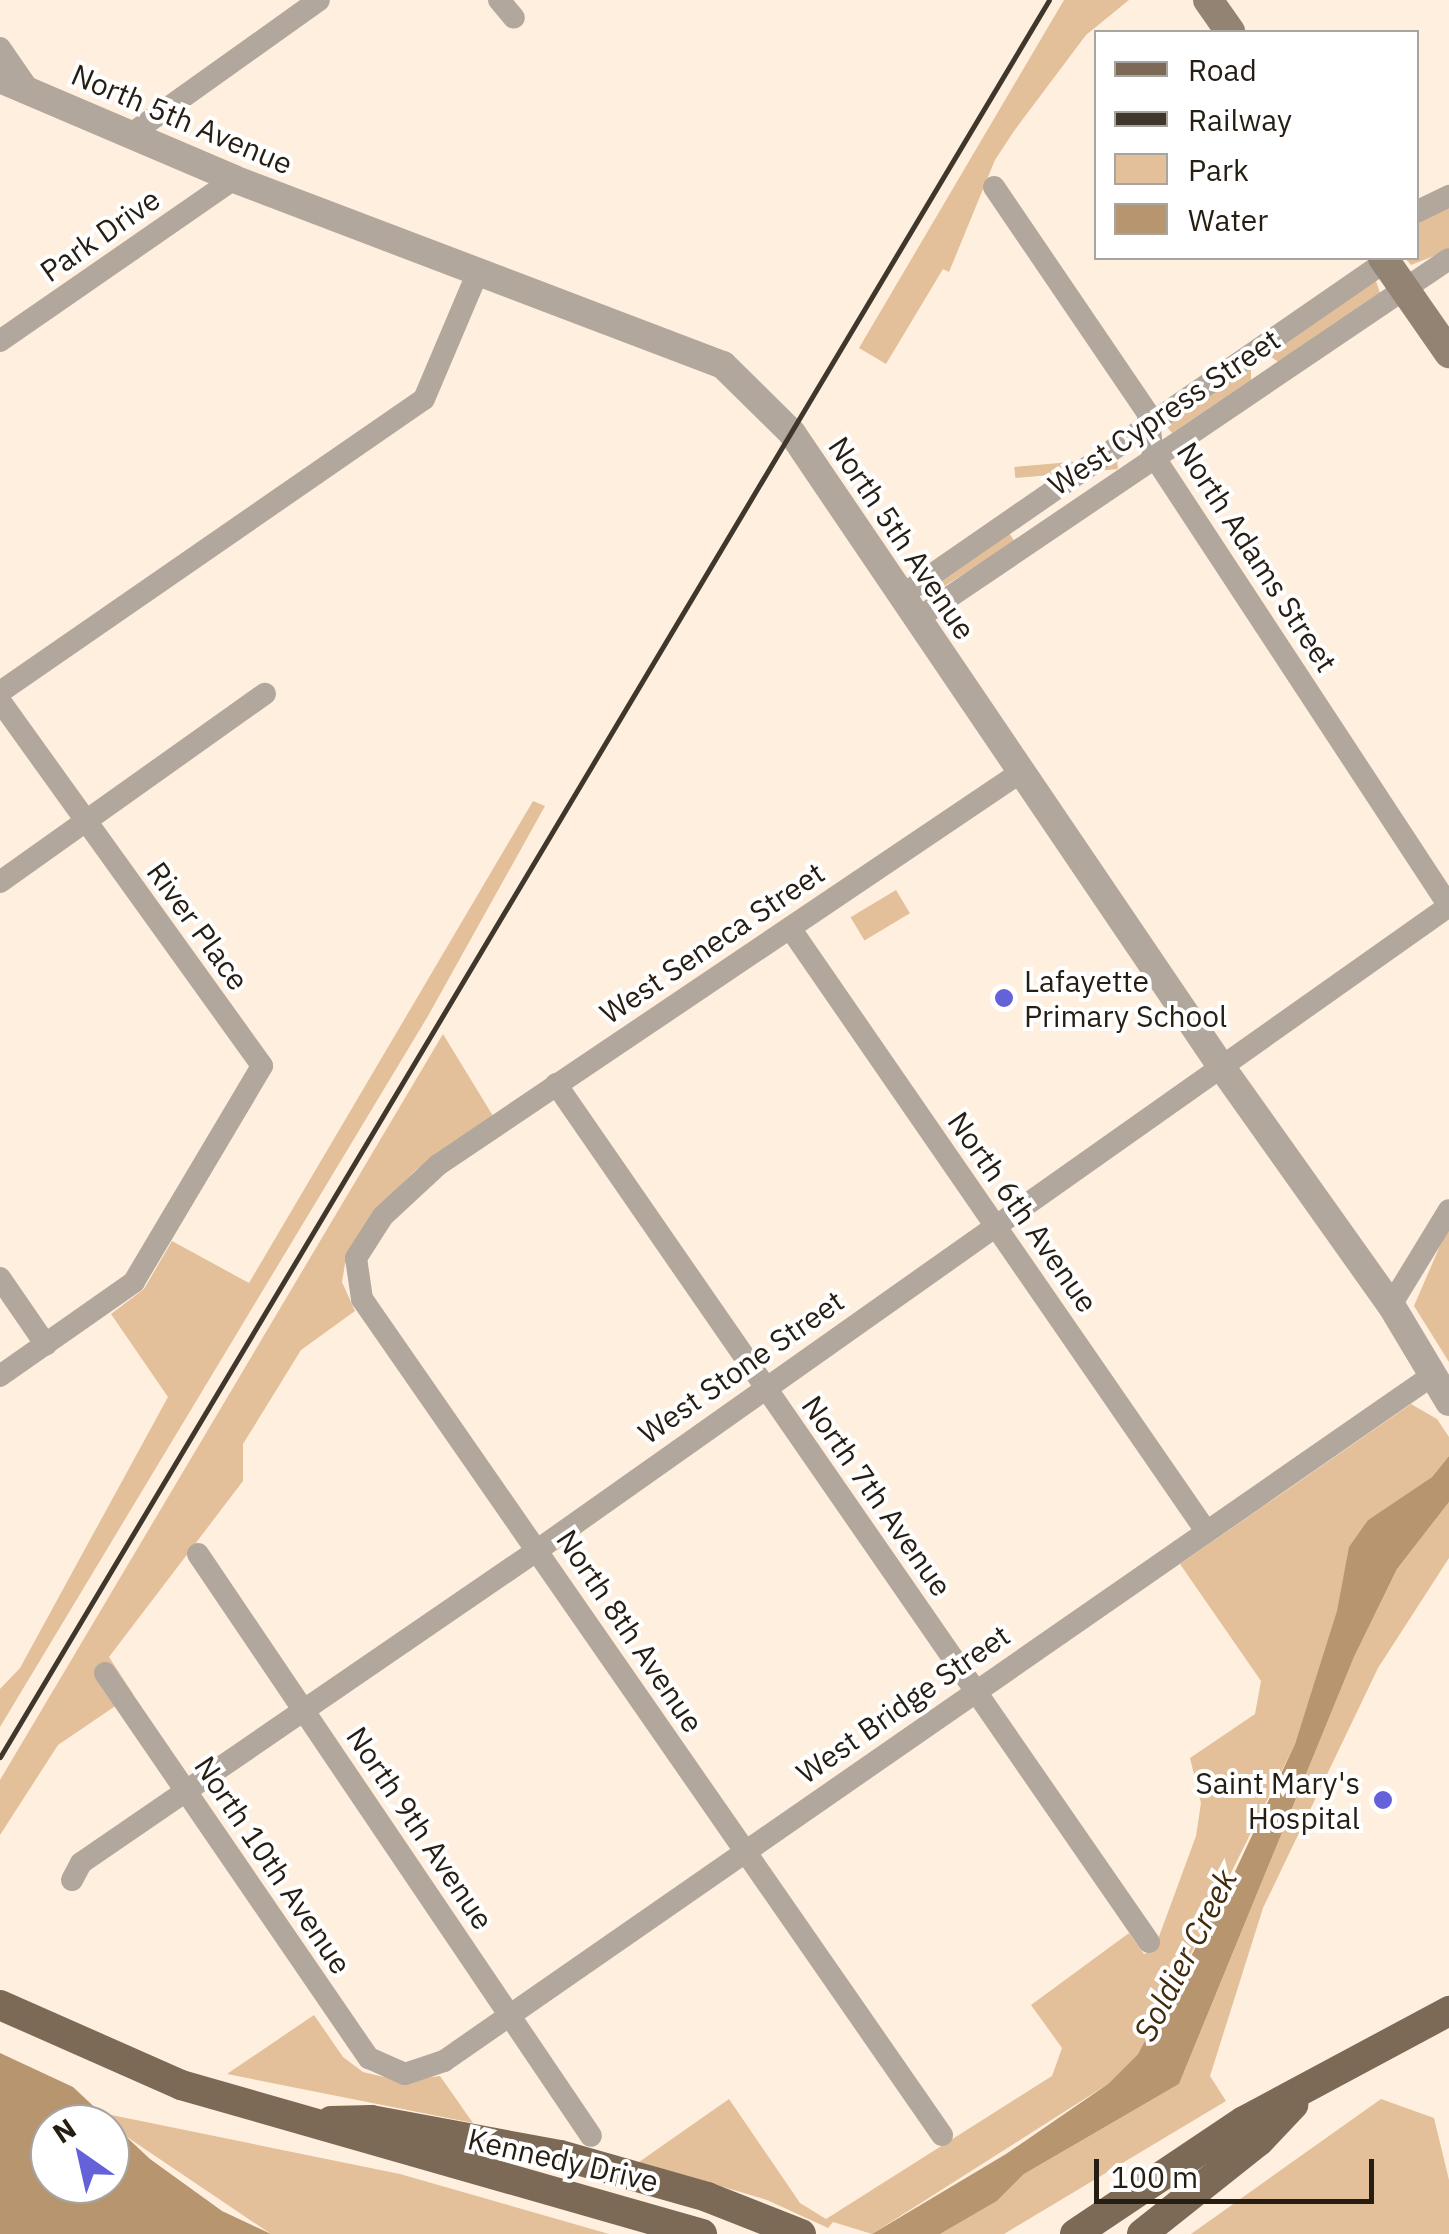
<!DOCTYPE html>
<style>
body{margin:0}
#map{position:relative;width:1449px;height:2234px;overflow:hidden;background:#feefdf;font-family:"IBM Plex Sans",sans-serif}
div>[style]{position:absolute}
.green>*{inset:0;background:#e3c09a;transform-origin:0 0}
.water>*{inset:0;background:#b6956f}
.minor>*{height:22px;margin:-11px;padding:0 11px;transform-origin:11px;border-radius:11px;background:#b2a79c}
.tertiary>*{height:28px;margin:-14px;padding:0 14px;transform-origin:14px;border-radius:14px;background:#b2a79c}
.secondary>*{height:30px;margin:-15px;padding:0 15px;transform-origin:15px;border-radius:15px;background:#928373}
.primary>*{height:30px;margin:-15px;padding:0 15px;transform-origin:15px;border-radius:15px;background:#7c6a56}
.rail>*{height:5px;margin:-2.5px;padding:0 2.5px;transform-origin:2.5px;border-radius:2.5px;background:#40372c}
.dots>*{width:28px;height:28px;translate:-50% -50%;box-sizing:border-box;border:5px solid #fff;border-radius:50%}
span{translate:-50% -50%;white-space:nowrap;text-align:center;line-height:1.15;-webkit-text-stroke:8px #fff;paint-order:stroke}
.street-label{font-size:30px;color:#261d13}
.poi-label{font-size:30px;color:#261d13}
.left{translate:0 -50%;text-align:left}
.right{translate:-100% -50%;text-align:right}
.water-label{font-size:32px;color:#422a0a;font-style:italic}
.legend{position:absolute;left:1094px;top:30px;width:325px;height:230px;box-sizing:border-box;background:#fff;border:2px solid #a8a5a1;margin:0;padding:12px 18px;list-style:none;font-size:30px;color:#261d13}
.legend li{display:flex;align-items:center;gap:20px;height:50px}
.legend b{width:50px;border:2px solid #a8a5a1}
.north{position:absolute;left:30px;top:2104px;width:100px;height:100px;box-sizing:border-box;background:#fff;border:2px solid #a8a5a1;border-radius:50%;rotate:326deg;font-size:28px;font-weight:700;line-height:40px;text-align:center;color:#261d13}
.north::after{content:'';display:block;margin:auto;width:35px;height:45px;background:#6461d9;clip-path:polygon(50% 0,100% 100%,50% 72%,0 100%)}
.scale{position:absolute;left:1094px;top:2159px;width:280px;height:45px;box-sizing:border-box;border:5px solid #261d13;border-top:0;padding-left:12px;font-size:30px;line-height:35px;white-space:nowrap;color:#261d13;-webkit-text-stroke:8px #fff;paint-order:stroke}
</style>
<div id="map">
<div class="green">
<div style="clip-path:polygon(1064px 0,1129px 0,1086px 35px,1014px 131px,995px 160px,949px 272px,943px 269px,886px 364px,859px 348px)"></div>
<div style="clip-path:polygon(1449px 200px,1449px 250px,1411px 265px,1405px 258px,1416px 258px,1417px 216px)"></div>
<div style="clip-path:polygon(1375px 278px,1380px 293px,1278px 362px,1269px 355px)"></div>
<div style="clip-path:polygon(1251px 366px,1251px 380px,1172px 433px,1167px 427px,1166px 421px)"></div>
<div style="left:1117px;top:458px;width:11px;height:103px;rotate:85deg"></div>
<div style="left:1008px;top:531px;width:13px;height:96px;rotate:58deg"></div>
<div style="clip-path:polygon(533px 801px,545px 806px,428px 1016px,0 1727px,0 1689px,20px 1668px,168px 1397px,111px 1314px,144px 1289px,172px 1241px,249px 1283px)"></div>
<div style="left:896px;top:890px;width:27px;height:53px;rotate:59deg"></div>
<div style="clip-path:polygon(443px 1034px,493px 1116px,417px 1169px,380px 1205px,345px 1264px,342px 1282px,355px 1311px,301px 1350px,243px 1444px,243px 1481px,109px 1657px,133px 1694px,58px 1745px,0 1835px,0 1780px)"></div>
<div style="clip-path:polygon(1449px 1225px,1449px 1362px,1414px 1306px)"></div>
<div style="clip-path:polygon(1411px 1404px,1437px 1419px,1449px 1437px,1449px 1456px,1432px 1477px,1368px 1520px,1295px 1744px,1160px 2016px,1138px 2054px,1108px 2084px,872px 2234px,833px 2222px,828px 2228px,767px 2200px,639px 2162px,729px 2099px,800px 2203px,826px 2219px,1052px 2076px,1062px 2048px,1031px 2005px,1129px 1933px,1144px 1954px,1154px 1950px,1196px 1836px,1201px 1803px,1190px 1758px,1255px 1714px,1261px 1681px,1180px 1564px)"></div>
<div style="clip-path:polygon(1449px 1502px,1449px 1558px,1378px 1668px,1263px 1908px,1210px 2076px,1226px 2101px,1004px 2234px,940px 2234px,997px 2201px,1024px 2174px,1179px 2084px,1354px 1657px,1397px 1569px)"></div>
<div style="clip-path:polygon(314px 2015px,343px 2057px,363px 2072px,401px 2081px,440px 2076px,473px 2123px,227px 2074px)"></div>
<div style="clip-path:polygon(1381px 2099px,1434px 2118px,1449px 2180px,1449px 2234px,1191px 2234px)"></div>
<div style="clip-path:polygon(87px 2110px,400px 2174px,609px 2234px,271px 2234px)"></div>
</div>
<div class="water">
<div style="clip-path:polygon(1449px 1456px,1449px 1502px,1397px 1569px,1354px 1657px,1179px 2084px,1024px 2174px,997px 2201px,940px 2234px,872px 2234px,1006px 2154px,1108px 2084px,1138px 2054px,1224px 1895px,1295px 1744px,1337px 1611px,1349px 1547px,1368px 1520px,1432px 1477px)"></div>
<div style="clip-path:polygon(evenodd,0 2053px,73px 2087px,150px 2159px,222px 2211px,271px 2234px,0 2234px,0 2053px,50px 2124px,110px 2124px,110px 2184px,50px 2184px,50px 2124px)"></div>
</div>
<div class="minor">
<div style="left:499px;top:0;width:23px;rotate:50deg"></div>
<div style="left:0;top:48px;width:51px;rotate:55.4deg"></div>
<div style="left:134px;top:132px;width:227px;rotate:-35.5deg"></div>
<div style="left:994px;top:187px;width:274px;rotate:55.8deg"></div>
<div style="left:1148px;top:414px;width:41px;rotate:83deg"></div>
<div style="left:1153px;top:455px;width:539px;rotate:56.72deg"></div>
<div style="left:1416px;top:212px;width:37px;rotate:-26deg"></div>
<div style="left:0;top:341px;width:285px;rotate:-34.7deg"></div>
<div style="left:901px;top:596px;width:589px;rotate:-34.63deg"></div>
<div style="left:917px;top:619px;width:642px;rotate:-34.09deg"></div>
<div style="left:0;top:692px;width:515px;rotate:-34.65deg"></div>
<div style="left:424px;top:399px;width:138px;rotate:-67deg"></div>
<div style="left:0;top:701px;width:449px;rotate:54.3deg"></div>
<div style="left:262px;top:1066px;width:251px;rotate:120.7deg"></div>
<div style="left:134px;top:1282px;width:164px;rotate:145deg"></div>
<div style="left:0;top:882px;width:325px;rotate:-35.4deg"></div>
<div style="left:790px;top:928px;width:733px;rotate:55.4deg"></div>
<div style="left:556px;top:1084px;width:1043px;rotate:55.35deg"></div>
<div style="left:0;top:1278px;width:81px;rotate:55.5deg"></div>
<div style="left:1391px;top:1305px;width:111px;rotate:-58.6deg"></div>
<div style="left:198px;top:1554px;width:702px;rotate:55.97deg"></div>
<div style="left:105px;top:1673px;width:467px;rotate:55.6deg"></div>
<div style="left:369px;top:2058px;width:39px;rotate:24deg"></div>
<div style="left:405px;top:2074px;width:41px;rotate:-18.4deg"></div>
<div style="left:444px;top:2061px;width:1204px;rotate:-34.75deg"></div>
<div style="left:72px;top:1880px;width:19px;rotate:-62deg"></div>
<div style="left:81px;top:1863px;width:555px;rotate:-34.43deg"></div>
<div style="left:539px;top:1549px;width:1114px;rotate:-35.24deg"></div>
<div style="left:942px;top:2135px;width:1017px;rotate:-124.75deg"></div>
<div style="left:362px;top:1299px;width:41px;rotate:-98.3deg"></div>
<div style="left:356px;top:1258px;width:50px;rotate:-57.3deg"></div>
<div style="left:383px;top:1216px;width:75px;rotate:-42.8deg"></div>
<div style="left:438px;top:1165px;width:703px;rotate:-33.98deg"></div>
</div>
<div class="tertiary">
<div style="left:0;top:79px;width:254px;rotate:23.1deg"></div>
<div style="left:234px;top:179px;width:523px;rotate:20.83deg"></div>
<div style="left:723px;top:365px;width:97px;rotate:44.6deg"></div>
<div style="left:792px;top:433px;width:768px;rotate:55.88deg"></div>
<div style="left:1223px;top:1069px;width:290px;rotate:54.6deg"></div>
<div style="left:1391px;top:1305px;width:113px;rotate:59.1deg"></div>
</div>
<div class="secondary">
<div style="left:1208px;top:0;width:39px;rotate:55deg"></div>
<div style="left:1383px;top:258px;width:116px;rotate:55.2deg"></div>
</div>
<div class="primary">
<div style="left:0;top:2005px;width:198px;rotate:23.8deg"></div>
<div style="left:181px;top:2085px;width:542px;rotate:15.96deg"></div>
<div style="left:331px;top:2121px;width:40px;rotate:-1.4deg"></div>
<div style="left:371px;top:2120px;width:192px;rotate:10.5deg"></div>
<div style="left:560px;top:2155px;width:153px;rotate:15.9deg"></div>
<div style="left:707px;top:2197px;width:101px;rotate:21.5deg"></div>
<div style="left:1075px;top:2234px;width:203px;rotate:-33.8deg"></div>
<div style="left:1244px;top:2121px;width:233px;rotate:-28.2deg"></div>
<div style="left:1142px;top:2234px;width:149px;rotate:-38.5deg"></div>
<div style="left:1259px;top:2141px;width:50px;rotate:-46.6deg"></div>
</div>
<div class="rail">
<div style="left:0;top:1757px;width:2046px;rotate:-59.16deg"></div>
</div>
<div class="dots">
<div style="left:1004px;top:998px;background:#6461d9"></div>
<div style="left:1383px;top:1800px;background:#6461d9"></div>
</div>
<div class="street-label">
<span style="left:182px;top:119px;rotate:23deg">North 5th Avenue</span>
<span style="left:100px;top:235px;rotate:-35deg">Park Drive</span>
<span style="left:1164px;top:412px;rotate:-34deg">West Cypress Street</span>
<span style="left:902px;top:538px;rotate:56deg">North 5th Avenue</span>
<span style="left:1257px;top:557px;rotate:57deg">North Adams Street</span>
<span style="left:198px;top:926px;rotate:54deg">River Place</span>
<span style="left:712px;top:943px;rotate:-34deg">West Seneca Street</span>
<span style="left:1023px;top:1212px;rotate:55deg">North 6th Avenue</span>
<span style="left:741px;top:1367px;rotate:-35deg">West Stone Street</span>
<span style="left:877px;top:1496px;rotate:55deg">North 7th Avenue</span>
<span style="left:630px;top:1631px;rotate:56deg">North 8th Avenue</span>
<span style="left:903px;top:1704px;rotate:-35deg">West Bridge Street</span>
<span style="left:420px;top:1828px;rotate:56deg">North 9th Avenue</span>
<span style="left:273px;top:1865px;rotate:56deg">North 10th Avenue</span>
<span style="left:563px;top:2160px;rotate:13deg">Kennedy Drive</span>
</div>
<div class="poi-label">
<span class="left" style="left:1024px;top:998px">Lafayette<br>Primary School</span>
<span class="right" style="left:1360px;top:1800px">Saint Mary's<br>Hospital</span>
</div>
<div class="water-label">
<span style="left:1185px;top:1955px;rotate:-63deg">Soldier Creek</span>
</div>
<ul class="legend">
<li><b style="height:12px;background:#7c6a56"></b>Road</li>
<li><b style="height:12px;background:#40372c"></b>Railway</li>
<li><b style="height:28px;background:#e3c09a"></b>Park</li>
<li><b style="height:28px;background:#b6956f"></b>Water</li>
</ul>
<div class="north">N</div>
<div class="scale">100 m</div>
</div>
